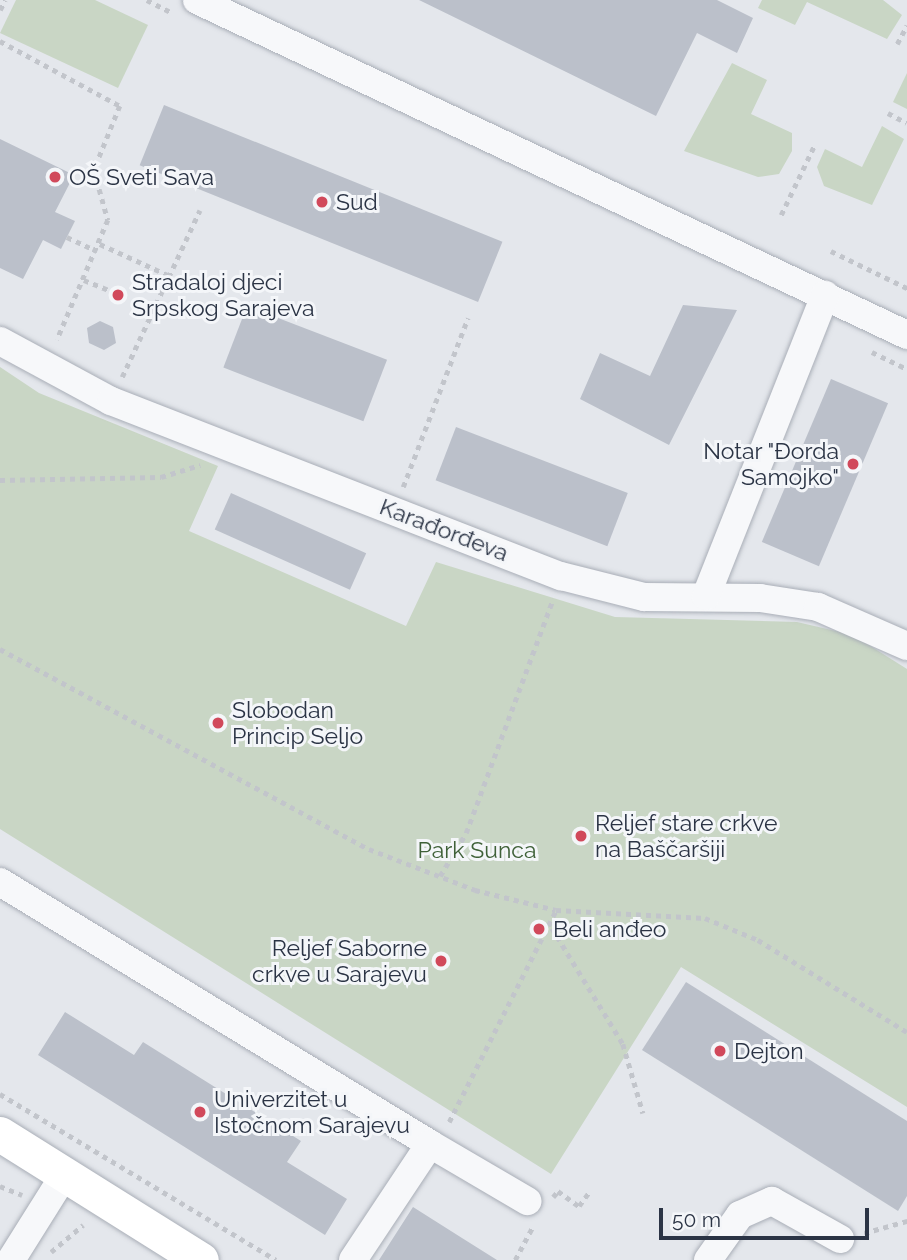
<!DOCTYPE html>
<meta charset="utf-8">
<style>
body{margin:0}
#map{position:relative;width:907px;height:1260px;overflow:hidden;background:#e4e7ec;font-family:Raleway,sans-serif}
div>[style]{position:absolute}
.green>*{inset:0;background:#c9d6c5}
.building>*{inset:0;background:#bbc0ca;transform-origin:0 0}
.path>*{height:4.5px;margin-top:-2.25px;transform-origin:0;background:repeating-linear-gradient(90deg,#c2c5cb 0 5px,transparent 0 10px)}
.roads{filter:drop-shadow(0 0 2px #a9aeb7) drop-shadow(0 0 2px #a9aeb7)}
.minor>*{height:28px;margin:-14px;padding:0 14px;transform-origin:14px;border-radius:14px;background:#f7f8fa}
.major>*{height:35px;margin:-17.5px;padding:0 17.5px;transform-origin:17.5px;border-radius:17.5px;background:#fff}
.dots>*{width:19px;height:19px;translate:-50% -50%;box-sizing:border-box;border:4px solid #f4f6f9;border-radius:50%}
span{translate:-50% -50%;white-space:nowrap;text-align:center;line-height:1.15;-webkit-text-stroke:6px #f4f6f9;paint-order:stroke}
.poi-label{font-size:23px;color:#2b3445}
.left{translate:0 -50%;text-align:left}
.right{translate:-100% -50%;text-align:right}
.street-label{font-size:23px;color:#2b3445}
.park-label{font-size:23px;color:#3f6138}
.scale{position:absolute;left:659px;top:1208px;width:210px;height:32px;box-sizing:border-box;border:4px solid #2b3445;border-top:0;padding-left:9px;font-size:21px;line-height:24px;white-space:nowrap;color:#2b3445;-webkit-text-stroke:5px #f4f6f9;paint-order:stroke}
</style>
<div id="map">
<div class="green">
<div style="clip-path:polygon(16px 0,95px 0,148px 25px,118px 88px,0 33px)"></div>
<div style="clip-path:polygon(762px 0,883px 0,902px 15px,887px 39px,807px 2px,795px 25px,758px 8px)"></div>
<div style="clip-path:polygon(732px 63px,767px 80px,751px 114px,792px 133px,792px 151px,779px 174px,758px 177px,684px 151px)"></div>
<div style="clip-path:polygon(907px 73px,907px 109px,893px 102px)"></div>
<div style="clip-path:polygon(882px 126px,904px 139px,872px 205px,824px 186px,817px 167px,825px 149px,862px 167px)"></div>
<div style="clip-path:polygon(0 367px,39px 393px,218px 466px,189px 531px,406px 626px,436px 562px,615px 617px,797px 622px,853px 635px,907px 669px,907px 1107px,681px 967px,551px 1174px,0 829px)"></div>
</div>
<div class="building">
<div style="clip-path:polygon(419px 0,717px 0,753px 18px,737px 53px,697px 33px,656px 116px)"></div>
<div style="left:164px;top:105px;width:365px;height:65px;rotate:22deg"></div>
<div style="clip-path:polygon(0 139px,74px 175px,55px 212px,75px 221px,61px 249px,43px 240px,23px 279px,0 268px)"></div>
<div style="clip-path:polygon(683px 305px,737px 310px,669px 445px,580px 399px,600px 353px,650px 376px)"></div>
<div style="left:247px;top:306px;width:150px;height:66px;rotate:21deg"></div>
<div style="clip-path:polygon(100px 321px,113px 327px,116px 343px,104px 350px,89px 343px,87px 328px)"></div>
<div style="left:831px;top:379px;width:62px;height:177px;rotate:23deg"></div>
<div style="left:456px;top:427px;width:184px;height:57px;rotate:21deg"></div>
<div style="left:231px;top:493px;width:148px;height:40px;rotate:24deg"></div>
<div style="clip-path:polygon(686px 982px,907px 1121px,907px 1196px,898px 1211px,642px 1050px)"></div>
<div style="clip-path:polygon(65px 1012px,134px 1055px,143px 1042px,301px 1141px,287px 1162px,347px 1199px,325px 1235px,38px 1055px)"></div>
<div style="clip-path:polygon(413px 1207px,462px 1238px,497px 1260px,379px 1260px)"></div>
</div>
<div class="path">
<div style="left:147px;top:0;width:27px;rotate:27deg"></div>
<div style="left:0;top:10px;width:11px;rotate:-63deg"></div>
<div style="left:0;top:41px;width:136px;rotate:28.4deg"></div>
<div style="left:120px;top:106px;width:69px;rotate:112.1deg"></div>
<div style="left:94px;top:170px;width:52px;rotate:74.4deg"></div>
<div style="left:108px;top:220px;width:130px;rotate:113deg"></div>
<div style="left:897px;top:44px;width:21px;rotate:-62deg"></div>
<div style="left:888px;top:113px;width:21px;rotate:28deg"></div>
<div style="left:781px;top:215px;width:79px;rotate:-64.4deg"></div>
<div style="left:67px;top:237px;width:33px;rotate:25deg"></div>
<div style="left:100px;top:244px;width:77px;rotate:24.6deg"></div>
<div style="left:831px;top:251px;width:85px;rotate:26deg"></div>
<div style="left:84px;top:280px;width:29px;rotate:22deg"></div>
<div style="left:872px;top:352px;width:39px;rotate:26deg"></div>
<div style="left:122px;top:377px;width:184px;rotate:-65deg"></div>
<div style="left:0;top:480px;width:161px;rotate:-1.1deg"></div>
<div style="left:161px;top:477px;width:41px;rotate:-17.1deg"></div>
<div style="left:403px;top:487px;width:181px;rotate:-69deg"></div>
<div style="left:0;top:649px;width:420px;rotate:28.5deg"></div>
<div style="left:369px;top:849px;width:114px;rotate:21.1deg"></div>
<div style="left:475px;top:890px;width:83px;rotate:13.9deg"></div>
<div style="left:556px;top:910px;width:149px;rotate:3.1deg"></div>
<div style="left:705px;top:918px;width:57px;rotate:22.5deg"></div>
<div style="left:758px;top:940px;width:175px;rotate:31.7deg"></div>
<div style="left:440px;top:876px;width:50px;rotate:-58.8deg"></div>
<div style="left:466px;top:833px;width:250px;rotate:-69.6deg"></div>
<div style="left:552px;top:928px;width:136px;rotate:58.5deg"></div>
<div style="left:623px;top:1044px;width:72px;rotate:73.8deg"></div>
<div style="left:0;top:1094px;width:322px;rotate:31deg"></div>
<div style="left:449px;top:1122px;width:237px;rotate:-63.2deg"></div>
<div style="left:0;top:1186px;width:24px;rotate:22deg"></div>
<div style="left:553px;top:1197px;width:8px;rotate:-50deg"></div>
<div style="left:558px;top:1191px;width:26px;rotate:36deg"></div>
<div style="left:579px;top:1206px;width:17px;rotate:-54deg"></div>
<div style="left:864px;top:1233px;width:45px;rotate:-15.6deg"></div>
<div style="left:51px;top:1252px;width:42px;rotate:-40.2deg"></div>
<div style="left:515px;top:1260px;width:36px;rotate:-62deg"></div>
</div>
<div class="roads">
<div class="minor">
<div style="left:197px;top:0;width:785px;rotate:25.26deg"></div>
<div style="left:0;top:341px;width:126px;rotate:28.4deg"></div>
<div style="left:111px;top:401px;width:483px;rotate:21.3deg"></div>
<div style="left:561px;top:576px;width:86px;rotate:14.2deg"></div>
<div style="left:644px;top:597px;width:116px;rotate:0.5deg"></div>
<div style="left:760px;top:598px;width:59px;rotate:8.8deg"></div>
<div style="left:818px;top:607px;width:97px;rotate:23.7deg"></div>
<div style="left:706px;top:596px;width:324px;rotate:-68.4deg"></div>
<div style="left:0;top:882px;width:504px;rotate:31.35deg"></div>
<div style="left:430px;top:1144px;width:139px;rotate:123.6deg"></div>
<div style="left:430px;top:1144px;width:113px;rotate:30.4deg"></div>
<div style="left:11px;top:1260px;width:102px;rotate:-57.9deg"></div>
<div style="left:708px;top:1260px;width:55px;rotate:-54.6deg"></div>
<div style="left:740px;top:1215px;width:35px;rotate:-24deg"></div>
<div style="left:772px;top:1201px;width:78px;rotate:29.2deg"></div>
</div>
<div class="major">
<div style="left:0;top:1134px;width:237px;rotate:32.1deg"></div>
</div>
</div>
<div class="dots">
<div style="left:55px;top:177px;background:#d1495b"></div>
<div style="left:322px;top:202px;background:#d1495b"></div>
<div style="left:118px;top:295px;background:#d1495b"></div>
<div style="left:853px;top:464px;background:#d1495b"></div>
<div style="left:218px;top:723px;background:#d1495b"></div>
<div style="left:581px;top:836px;background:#d1495b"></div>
<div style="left:539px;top:929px;background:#d1495b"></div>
<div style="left:441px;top:961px;background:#d1495b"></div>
<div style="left:720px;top:1051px;background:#d1495b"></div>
<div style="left:200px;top:1112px;background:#d1495b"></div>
</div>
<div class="poi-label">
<span class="left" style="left:69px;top:177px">OŠ Sveti Sava</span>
<span class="left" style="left:336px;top:202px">Sud</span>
<span class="left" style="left:132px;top:295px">Stradaloj djeci<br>Srpskog Sarajeva</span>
<span class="right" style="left:839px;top:464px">Notar "Đorda<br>Samojko"</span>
<span class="left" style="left:232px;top:723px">Slobodan<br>Princip Seljo</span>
<span class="left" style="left:595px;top:836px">Reljef stare crkve<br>na Baščaršiji</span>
<span class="left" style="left:553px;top:929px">Beli anđeo</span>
<span class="right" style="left:427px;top:961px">Reljef Saborne<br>crkve u Sarajevu</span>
<span class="left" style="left:734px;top:1051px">Dejton</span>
<span class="left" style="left:214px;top:1112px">Univerzitet u<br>Istočnom Sarajevu</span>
</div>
<div class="street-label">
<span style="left:444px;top:530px;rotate:21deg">Karađorđeva</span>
</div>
<div class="park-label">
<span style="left:477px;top:850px">Park Sunca</span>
</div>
<div class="scale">50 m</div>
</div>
